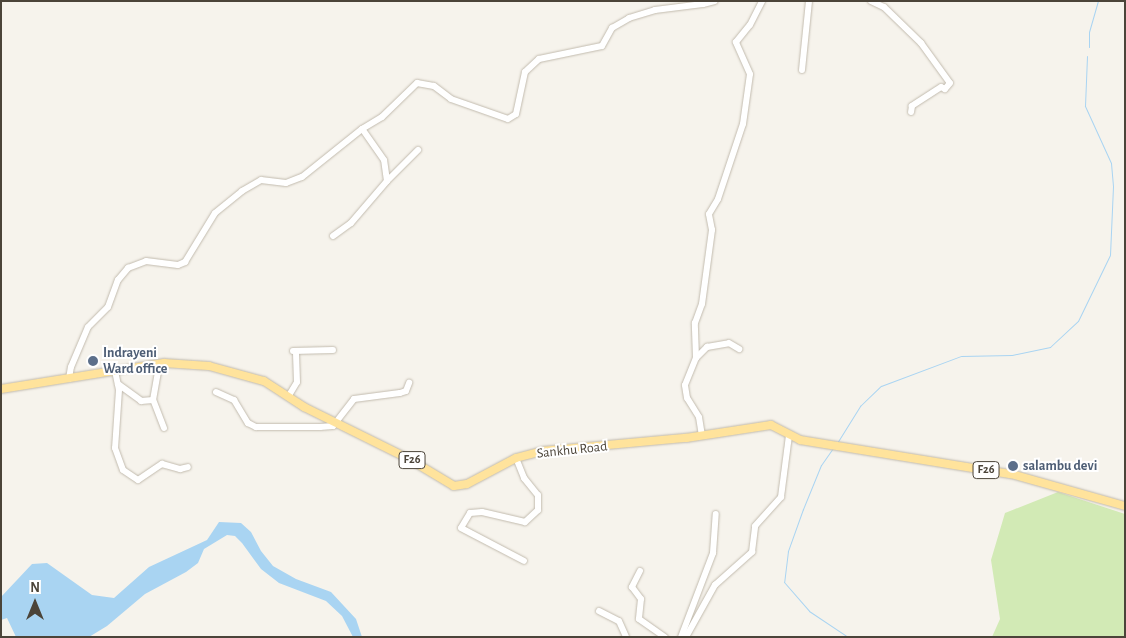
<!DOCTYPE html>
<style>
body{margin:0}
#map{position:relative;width:1126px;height:638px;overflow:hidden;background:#f6f3ec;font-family:"Alegreya Sans",sans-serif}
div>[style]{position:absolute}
.green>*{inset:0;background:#d2eab5}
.water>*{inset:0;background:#a9d4f2}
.stream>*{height:1px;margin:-0.5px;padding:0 0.5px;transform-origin:0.5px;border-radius:0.5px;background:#a9d4f2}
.roads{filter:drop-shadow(0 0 1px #c2bbae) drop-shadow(0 0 1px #c2bbae)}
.minor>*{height:6px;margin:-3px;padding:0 3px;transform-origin:3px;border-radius:3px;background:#fff}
.major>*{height:8px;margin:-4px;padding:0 4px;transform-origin:4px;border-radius:4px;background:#ffe39c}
.dots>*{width:14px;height:14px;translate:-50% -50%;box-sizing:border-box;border:2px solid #fff;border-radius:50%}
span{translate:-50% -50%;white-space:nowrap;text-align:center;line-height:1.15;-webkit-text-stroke:4px #fff;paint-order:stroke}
.shield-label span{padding:1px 4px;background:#fff;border:1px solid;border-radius:4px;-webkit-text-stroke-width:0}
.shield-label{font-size:12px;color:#4b4439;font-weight:700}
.service-label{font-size:14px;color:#4e5e75;font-weight:700}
.left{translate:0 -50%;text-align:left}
.street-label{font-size:14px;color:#4b4439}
.frame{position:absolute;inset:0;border:2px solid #4b4439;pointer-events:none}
.north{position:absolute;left:10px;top:578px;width:50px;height:50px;-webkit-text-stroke:4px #fff;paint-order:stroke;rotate:0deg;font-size:14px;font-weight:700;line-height:20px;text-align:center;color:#4b4439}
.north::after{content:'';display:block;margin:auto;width:18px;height:22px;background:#4b4439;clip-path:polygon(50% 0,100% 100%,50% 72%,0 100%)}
</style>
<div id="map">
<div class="green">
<div style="clip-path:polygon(1058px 492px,1125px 514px,1125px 637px,992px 637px,1000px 619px,991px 560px,1005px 513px)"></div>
</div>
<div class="water">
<div style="clip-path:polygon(219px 522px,241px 523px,251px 532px,261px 551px,273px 566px,296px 579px,331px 592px,356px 619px,362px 637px,353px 637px,342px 616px,326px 601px,279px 583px,261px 569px,242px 543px,235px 536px,227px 535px,204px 549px,198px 563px,186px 572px,145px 594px,107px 626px,89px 637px,16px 637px,7px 618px,1px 620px,1px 597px,32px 564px,47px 563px,92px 595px,114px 598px,149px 567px,207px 540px)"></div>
</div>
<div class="stream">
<div style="left:1089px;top:47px;width:15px;rotate:-90deg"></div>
<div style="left:1089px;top:32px;width:32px;rotate:-74deg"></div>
<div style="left:837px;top:443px;width:44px;rotate:-58.1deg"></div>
<div style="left:860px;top:406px;width:29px;rotate:-44deg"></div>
<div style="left:881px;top:386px;width:85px;rotate:-20.6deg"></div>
<div style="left:961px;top:356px;width:51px;rotate:-1.1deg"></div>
<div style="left:1012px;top:355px;width:39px;rotate:-12deg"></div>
<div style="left:1050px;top:347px;width:38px;rotate:-43deg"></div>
<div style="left:1078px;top:321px;width:73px;rotate:-64.1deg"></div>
<div style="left:1110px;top:255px;width:69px;rotate:-87.5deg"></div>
<div style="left:1113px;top:186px;width:23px;rotate:-95deg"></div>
<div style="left:1111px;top:163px;width:63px;rotate:-114.5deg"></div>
<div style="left:1085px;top:106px;width:50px;rotate:-87.7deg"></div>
<div style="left:833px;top:448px;width:21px;rotate:125deg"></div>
<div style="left:821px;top:465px;width:48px;rotate:112.2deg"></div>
<div style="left:803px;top:509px;width:45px;rotate:109.7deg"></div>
<div style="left:788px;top:551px;width:31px;rotate:97deg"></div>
<div style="left:784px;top:582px;width:38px;rotate:49deg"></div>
<div style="left:809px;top:611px;width:47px;rotate:33.7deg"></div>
</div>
<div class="roads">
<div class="minor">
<div style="left:871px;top:1px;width:14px;rotate:25deg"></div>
<div style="left:884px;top:7px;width:52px;rotate:44.2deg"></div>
<div style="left:921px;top:43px;width:49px;rotate:54.1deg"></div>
<div style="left:950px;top:83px;width:8px;rotate:130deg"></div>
<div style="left:945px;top:89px;width:4px;rotate:-153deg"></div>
<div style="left:941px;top:87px;width:35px;rotate:147deg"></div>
<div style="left:912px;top:106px;width:6px;rotate:99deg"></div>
<div style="left:703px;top:4px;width:12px;rotate:-14deg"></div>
<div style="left:802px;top:70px;width:69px;rotate:-84.2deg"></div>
<div style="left:387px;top:181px;width:44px;rotate:-45deg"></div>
<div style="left:333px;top:236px;width:22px;rotate:-36deg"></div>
<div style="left:351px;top:223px;width:55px;rotate:-49.4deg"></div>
<div style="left:387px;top:181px;width:21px;rotate:-98deg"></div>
<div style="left:384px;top:160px;width:38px;rotate:-125deg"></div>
<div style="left:293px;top:351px;width:40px;rotate:-1.4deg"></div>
<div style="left:696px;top:358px;width:16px;rotate:-45deg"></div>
<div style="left:707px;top:347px;width:22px;rotate:-10deg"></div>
<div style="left:729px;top:343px;width:12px;rotate:31deg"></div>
<div style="left:115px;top:371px;width:19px;rotate:78deg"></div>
<div style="left:119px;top:390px;width:58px;rotate:93.9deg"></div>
<div style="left:115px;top:448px;width:23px;rotate:70deg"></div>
<div style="left:123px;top:470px;width:18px;rotate:34deg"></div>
<div style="left:138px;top:480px;width:29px;rotate:-34deg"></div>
<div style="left:162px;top:464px;width:19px;rotate:16deg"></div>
<div style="left:180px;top:469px;width:8px;rotate:-14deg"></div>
<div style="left:69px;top:379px;width:12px;rotate:-81deg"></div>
<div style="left:71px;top:367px;width:43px;rotate:-67deg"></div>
<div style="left:88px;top:327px;width:28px;rotate:-45deg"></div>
<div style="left:108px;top:307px;width:29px;rotate:-70deg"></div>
<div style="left:118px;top:280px;width:16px;rotate:-50deg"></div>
<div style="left:128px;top:268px;width:19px;rotate:-21deg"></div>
<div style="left:146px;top:261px;width:32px;rotate:7deg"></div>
<div style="left:178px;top:265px;width:8px;rotate:-23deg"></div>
<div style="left:185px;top:262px;width:57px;rotate:-58.5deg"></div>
<div style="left:215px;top:213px;width:35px;rotate:-39deg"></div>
<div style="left:242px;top:191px;width:22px;rotate:-30deg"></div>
<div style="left:261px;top:180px;width:25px;rotate:7deg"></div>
<div style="left:286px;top:183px;width:17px;rotate:-21deg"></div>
<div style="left:302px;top:177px;width:77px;rotate:-38.7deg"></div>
<div style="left:362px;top:129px;width:23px;rotate:-31deg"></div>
<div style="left:382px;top:117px;width:49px;rotate:-44.2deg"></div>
<div style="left:417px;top:83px;width:17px;rotate:10deg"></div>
<div style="left:434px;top:86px;width:21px;rotate:37deg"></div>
<div style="left:451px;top:99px;width:60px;rotate:19.3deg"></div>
<div style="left:508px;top:119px;width:9px;rotate:-32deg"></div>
<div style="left:516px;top:114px;width:43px;rotate:-77.9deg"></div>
<div style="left:525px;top:72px;width:19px;rotate:-43deg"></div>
<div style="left:539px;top:59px;width:64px;rotate:-11.7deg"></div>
<div style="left:602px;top:46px;width:21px;rotate:-61deg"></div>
<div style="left:612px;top:28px;width:20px;rotate:-30deg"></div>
<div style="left:629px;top:18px;width:27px;rotate:-17deg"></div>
<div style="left:655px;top:10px;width:48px;rotate:-7.1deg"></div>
<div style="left:703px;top:4px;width:4px;rotate:-45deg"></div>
<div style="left:118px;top:384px;width:29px;rotate:36deg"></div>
<div style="left:141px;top:401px;width:12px;rotate:-5deg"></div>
<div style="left:216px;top:392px;width:20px;rotate:24deg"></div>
<div style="left:234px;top:400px;width:27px;rotate:59deg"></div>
<div style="left:248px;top:423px;width:9px;rotate:27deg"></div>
<div style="left:256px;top:427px;width:64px"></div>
<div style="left:320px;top:427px;width:13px;rotate:-4deg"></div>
<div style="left:333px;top:426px;width:34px;rotate:-52deg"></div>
<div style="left:354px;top:399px;width:46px;rotate:-7.4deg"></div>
<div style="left:400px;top:393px;width:6px;rotate:-18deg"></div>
<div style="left:406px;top:391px;width:9px;rotate:-69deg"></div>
<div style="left:288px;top:397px;width:17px;rotate:-59deg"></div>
<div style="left:297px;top:382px;width:31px;rotate:-92deg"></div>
<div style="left:164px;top:428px;width:30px;rotate:-111deg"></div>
<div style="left:153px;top:400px;width:27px;rotate:-80deg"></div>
<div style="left:158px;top:373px;width:12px;rotate:-59deg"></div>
<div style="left:702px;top:436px;width:19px;rotate:-99deg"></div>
<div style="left:699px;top:417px;width:22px;rotate:-122deg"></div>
<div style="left:687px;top:398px;width:13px;rotate:-99deg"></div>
<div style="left:685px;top:385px;width:29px;rotate:-68deg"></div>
<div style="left:696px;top:358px;width:35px;rotate:-92deg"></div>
<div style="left:695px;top:323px;width:20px;rotate:-70deg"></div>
<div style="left:702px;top:304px;width:75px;rotate:-82.3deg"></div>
<div style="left:712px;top:230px;width:16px;rotate:-101deg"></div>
<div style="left:709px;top:214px;width:17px;rotate:-59deg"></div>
<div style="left:718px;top:199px;width:79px;rotate:-71.6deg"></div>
<div style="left:743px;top:124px;width:50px;rotate:-82deg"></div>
<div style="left:750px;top:74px;width:35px;rotate:-114deg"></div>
<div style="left:736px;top:42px;width:22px;rotate:-51deg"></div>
<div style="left:750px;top:25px;width:27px;rotate:-63deg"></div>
<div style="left:516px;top:458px;width:22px;rotate:68deg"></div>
<div style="left:524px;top:478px;width:22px;rotate:51deg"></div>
<div style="left:538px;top:495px;width:15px;rotate:90deg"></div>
<div style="left:538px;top:510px;width:18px;rotate:137deg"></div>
<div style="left:525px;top:522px;width:44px;rotate:-166.9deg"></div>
<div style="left:482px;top:512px;width:12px;rotate:175deg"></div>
<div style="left:470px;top:513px;width:17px;rotate:121deg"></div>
<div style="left:461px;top:528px;width:71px;rotate:27.6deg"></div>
<div style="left:640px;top:571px;width:18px;rotate:117deg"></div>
<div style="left:632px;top:587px;width:15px;rotate:53deg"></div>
<div style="left:641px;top:599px;width:20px;rotate:96deg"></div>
<div style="left:639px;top:619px;width:32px;rotate:35deg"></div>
<div style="left:599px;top:611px;width:22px;rotate:27deg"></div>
<div style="left:619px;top:621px;width:17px;rotate:66deg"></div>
<div style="left:681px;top:637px;width:90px;rotate:-69.1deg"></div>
<div style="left:713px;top:553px;width:39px;rotate:-86deg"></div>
<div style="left:686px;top:637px;width:60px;rotate:-60.9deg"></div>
<div style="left:715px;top:585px;width:50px;rotate:-41.7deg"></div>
<div style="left:752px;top:552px;width:26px;rotate:-83deg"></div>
<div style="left:755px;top:526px;width:39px;rotate:-48deg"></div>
<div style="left:781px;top:497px;width:63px;rotate:-82.6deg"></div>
</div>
<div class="major">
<div style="left:1px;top:389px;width:165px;rotate:-9.1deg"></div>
<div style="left:164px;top:363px;width:45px;rotate:3.8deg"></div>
<div style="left:209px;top:366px;width:57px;rotate:15.3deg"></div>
<div style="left:264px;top:381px;width:48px;rotate:33deg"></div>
<div style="left:304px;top:407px;width:117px;rotate:26.3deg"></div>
<div style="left:409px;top:459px;width:52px;rotate:31deg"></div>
<div style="left:454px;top:486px;width:13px;rotate:-9deg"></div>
<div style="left:467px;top:484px;width:55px;rotate:-28deg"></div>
<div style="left:516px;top:458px;width:27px;rotate:-15deg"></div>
<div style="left:542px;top:451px;width:145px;rotate:-5.2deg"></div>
<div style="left:686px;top:438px;width:86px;rotate:-8.7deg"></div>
<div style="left:771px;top:425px;width:33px;rotate:27deg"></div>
<div style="left:800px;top:440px;width:214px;rotate:9.2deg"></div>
<div style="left:1011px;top:474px;width:118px;rotate:15.7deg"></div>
</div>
</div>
<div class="dots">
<div style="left:93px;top:361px;background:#5c6f8a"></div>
<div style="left:1013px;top:466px;background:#5c6f8a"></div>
</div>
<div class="shield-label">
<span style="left:412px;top:460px">F26</span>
<span style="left:986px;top:470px">F26</span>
</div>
<div class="service-label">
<span class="left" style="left:103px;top:361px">Indrayeni<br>Ward office</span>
<span class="left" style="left:1023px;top:466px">salambu devi</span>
</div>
<div class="street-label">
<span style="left:572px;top:450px;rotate:-6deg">Sankhu Road</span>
</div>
<div class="frame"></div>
<div class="north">N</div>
</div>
